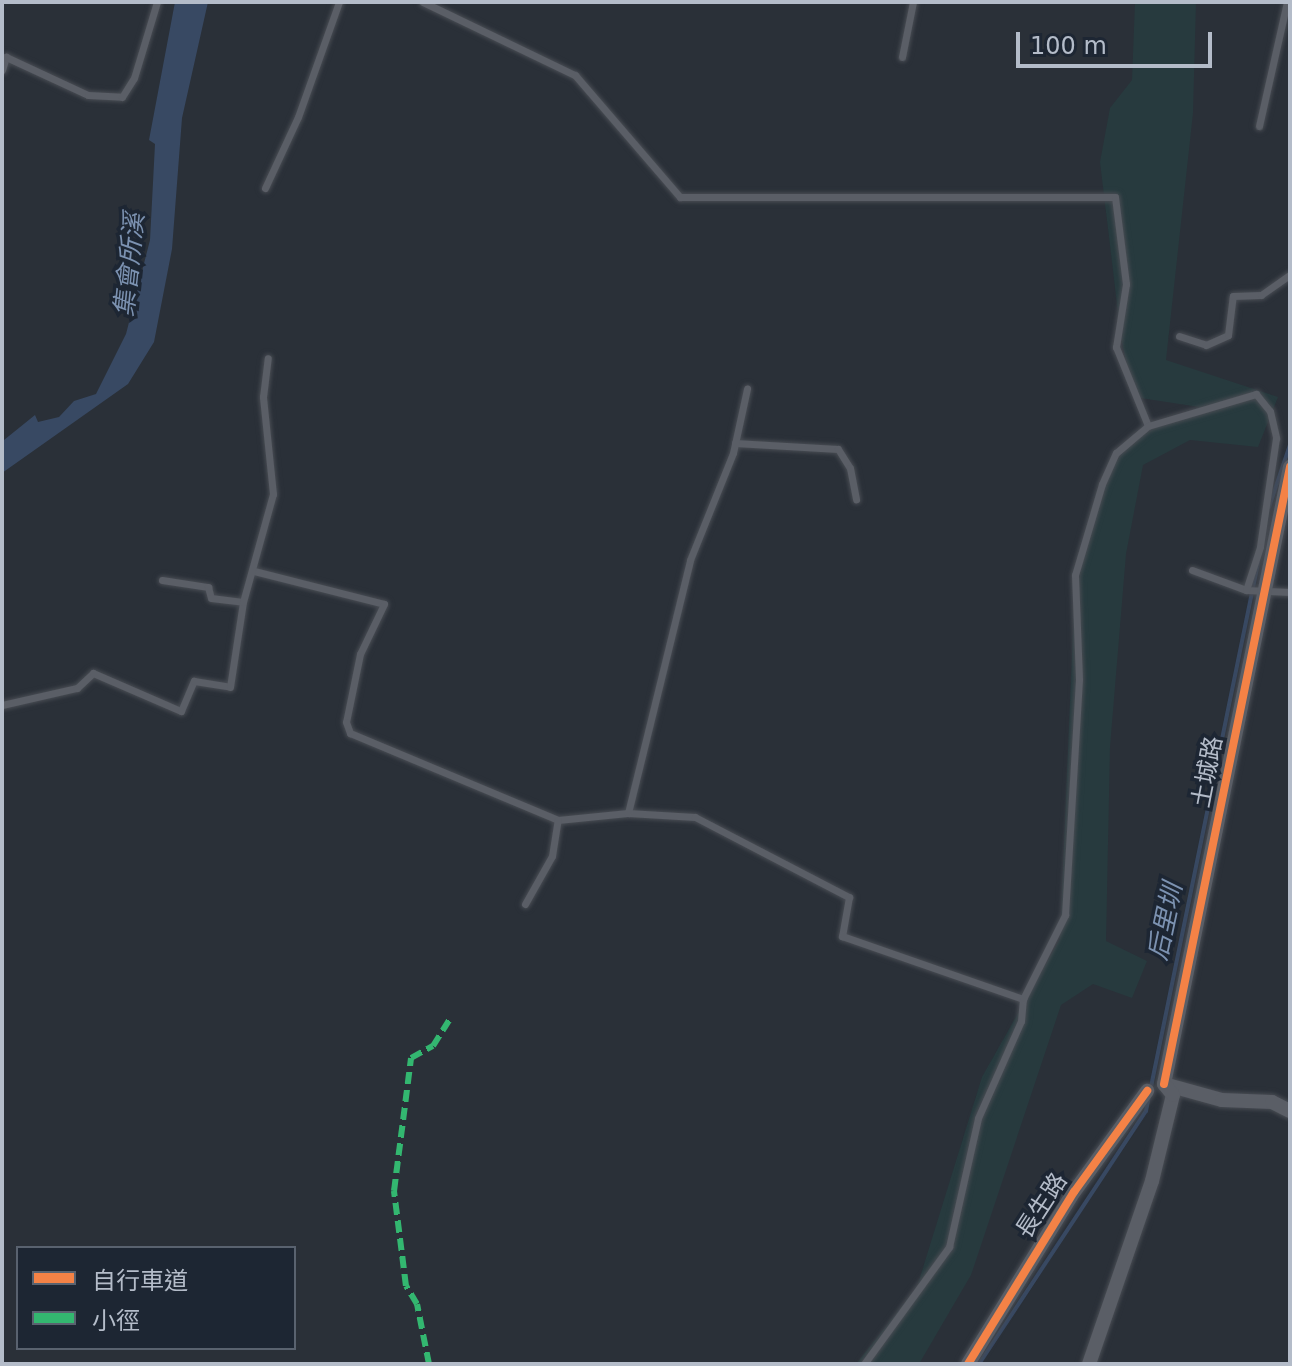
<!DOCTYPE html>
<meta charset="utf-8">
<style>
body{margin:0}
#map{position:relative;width:1292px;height:1366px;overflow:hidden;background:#2a3038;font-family:"DejaVu Sans","Noto Sans TC",sans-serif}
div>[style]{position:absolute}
.green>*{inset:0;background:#273a3e}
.water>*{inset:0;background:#384963}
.stream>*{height:4px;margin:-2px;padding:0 2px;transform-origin:2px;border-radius:2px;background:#384963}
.roads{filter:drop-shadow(0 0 2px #484c53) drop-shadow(0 0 2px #484c53)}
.service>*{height:7px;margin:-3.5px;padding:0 3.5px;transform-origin:3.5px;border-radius:3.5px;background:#5a5e66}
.minor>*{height:14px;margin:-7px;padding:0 7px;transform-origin:7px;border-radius:7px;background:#5a5e66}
.quiet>*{height:6px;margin-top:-3px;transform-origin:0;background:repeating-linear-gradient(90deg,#33b770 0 12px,transparent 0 18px)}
.cycleway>*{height:8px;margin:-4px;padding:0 4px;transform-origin:4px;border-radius:4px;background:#f48246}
span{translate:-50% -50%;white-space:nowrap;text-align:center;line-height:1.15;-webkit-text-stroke:7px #1d2633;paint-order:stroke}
.street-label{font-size:24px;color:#b4bcc9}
.water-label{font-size:26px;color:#7c92b1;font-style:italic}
.frame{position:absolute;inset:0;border:4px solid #b4bcc9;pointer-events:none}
.legend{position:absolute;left:16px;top:1246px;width:280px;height:104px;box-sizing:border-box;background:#1d2633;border:2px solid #59626f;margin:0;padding:10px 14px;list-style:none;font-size:24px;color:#b4bcc9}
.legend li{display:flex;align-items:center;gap:16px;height:40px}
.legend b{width:40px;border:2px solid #59626f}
.scale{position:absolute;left:1016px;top:32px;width:196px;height:36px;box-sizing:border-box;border:4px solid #b4bcc9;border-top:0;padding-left:10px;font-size:24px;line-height:28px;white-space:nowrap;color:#b4bcc9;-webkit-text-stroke:6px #1d2633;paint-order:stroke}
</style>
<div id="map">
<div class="green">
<div style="clip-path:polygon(1135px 2px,1196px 2px,1193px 113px,1166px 360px,1278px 397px,1258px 447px,1190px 440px,1143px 465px,1126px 554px,1110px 747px,1106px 941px,1147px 961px,1132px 998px,1093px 984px,1061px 1005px,971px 1275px,919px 1364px,856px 1364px,917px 1287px,982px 1077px,1060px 939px,1074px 607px,1095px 495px,1134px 435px,1199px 407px,1134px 397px,1121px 338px,1100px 162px,1110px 108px,1132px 80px)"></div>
</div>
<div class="water">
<div style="clip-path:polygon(175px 2px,208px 2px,182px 118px,172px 249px,154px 342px,128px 384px,2px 473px,4px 440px,35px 415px,38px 422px,59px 417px,74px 401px,96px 394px,126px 334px,150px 240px,155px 144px,149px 140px)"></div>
</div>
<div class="stream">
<div style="left:1269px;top:507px;width:65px;rotate:-71.3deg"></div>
<div style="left:1151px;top:1087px;width:535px;rotate:-78.46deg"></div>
<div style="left:979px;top:1364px;width:303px;rotate:-56.6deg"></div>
<div style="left:1146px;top:1111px;width:15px;rotate:-79deg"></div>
</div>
<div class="roads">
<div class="service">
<div style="left:423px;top:2px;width:169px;rotate:25.7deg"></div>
<div style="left:575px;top:75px;width:161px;rotate:49.3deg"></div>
<div style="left:680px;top:197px;width:435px"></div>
<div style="left:1115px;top:197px;width:88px;rotate:82.8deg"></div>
<div style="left:1126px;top:284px;width:64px;rotate:99deg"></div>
<div style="left:1116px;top:347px;width:85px;rotate:67.9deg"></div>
<div style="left:902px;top:57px;width:56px;rotate:-78.7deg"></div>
<div style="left:2px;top:70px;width:14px;rotate:-73deg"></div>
<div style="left:6px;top:57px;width:90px;rotate:24.9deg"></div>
<div style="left:88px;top:95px;width:34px;rotate:3deg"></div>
<div style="left:122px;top:97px;width:22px;rotate:-58deg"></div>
<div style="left:134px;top:78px;width:79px;rotate:-73.2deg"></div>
<div style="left:1259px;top:126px;width:127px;rotate:-77.3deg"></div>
<div style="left:265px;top:188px;width:78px;rotate:-65.1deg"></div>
<div style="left:298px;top:117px;width:122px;rotate:-70.4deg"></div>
<div style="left:1179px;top:336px;width:28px;rotate:18deg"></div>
<div style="left:1206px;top:345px;width:24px;rotate:-24deg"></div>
<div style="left:1228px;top:335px;width:39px;rotate:-83deg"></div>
<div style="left:1233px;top:296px;width:28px;rotate:-2deg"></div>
<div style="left:1261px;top:295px;width:35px;rotate:-35deg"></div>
<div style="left:735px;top:443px;width:103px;rotate:3.3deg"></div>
<div style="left:838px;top:449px;width:22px;rotate:58deg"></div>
<div style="left:850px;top:468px;width:32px;rotate:79deg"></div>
<div style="left:1192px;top:570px;width:58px;rotate:20.3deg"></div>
<div style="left:1246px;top:590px;width:44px;rotate:2.6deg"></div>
<div style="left:254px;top:571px;width:134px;rotate:14.2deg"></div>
<div style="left:384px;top:604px;width:55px;rotate:115.6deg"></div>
<div style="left:360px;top:654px;width:69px;rotate:101.6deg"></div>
<div style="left:346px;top:722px;width:12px;rotate:70deg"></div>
<div style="left:350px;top:733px;width:225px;rotate:22.7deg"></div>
<div style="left:558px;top:820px;width:70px;rotate:-5.7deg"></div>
<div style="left:628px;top:813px;width:67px;rotate:3.4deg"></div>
<div style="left:695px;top:817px;width:174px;rotate:27.5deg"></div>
<div style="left:849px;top:897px;width:40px;rotate:100deg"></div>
<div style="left:842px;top:936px;width:192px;rotate:19.2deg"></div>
<div style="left:162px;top:580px;width:47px;rotate:8.7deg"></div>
<div style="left:208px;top:587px;width:11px;rotate:75deg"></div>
<div style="left:211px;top:598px;width:32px;rotate:7deg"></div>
<div style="left:2px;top:705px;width:77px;rotate:-12.8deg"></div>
<div style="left:77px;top:688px;width:22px;rotate:-43deg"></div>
<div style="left:93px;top:673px;width:96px;rotate:23.4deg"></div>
<div style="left:181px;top:711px;width:33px;rotate:-67deg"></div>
<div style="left:194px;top:681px;width:36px;rotate:9deg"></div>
<div style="left:230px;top:687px;width:86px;rotate:-81.3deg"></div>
<div style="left:243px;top:602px;width:112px;rotate:-74.5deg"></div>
<div style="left:273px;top:494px;width:98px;rotate:-95.9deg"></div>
<div style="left:263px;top:397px;width:39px;rotate:-83deg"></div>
<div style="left:628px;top:813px;width:260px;rotate:-76.2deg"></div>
<div style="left:690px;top:560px;width:115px;rotate:-68.1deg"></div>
<div style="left:733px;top:453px;width:66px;rotate:-77.7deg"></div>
<div style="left:525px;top:904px;width:55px;rotate:-60.6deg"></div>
<div style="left:552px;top:856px;width:36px;rotate:-81deg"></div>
<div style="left:864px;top:1364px;width:145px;rotate:-54deg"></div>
<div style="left:949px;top:1247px;width:132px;rotate:-77.3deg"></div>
<div style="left:978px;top:1118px;width:106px;rotate:-66.1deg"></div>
<div style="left:1021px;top:1021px;width:22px;rotate:-85deg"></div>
<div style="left:1023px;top:999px;width:94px;rotate:-63.4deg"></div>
<div style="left:1065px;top:915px;width:236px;rotate:-86.6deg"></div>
<div style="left:1079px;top:679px;width:104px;rotate:-92.2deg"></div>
<div style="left:1075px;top:575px;width:95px;rotate:-73.5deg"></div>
<div style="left:1102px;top:484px;width:34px;rotate:-66deg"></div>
<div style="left:1116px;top:453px;width:42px;rotate:-40.2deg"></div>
<div style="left:1148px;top:426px;width:113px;rotate:-16.5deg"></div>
<div style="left:1256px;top:394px;width:22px;rotate:51deg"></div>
<div style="left:1270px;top:411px;width:28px;rotate:77deg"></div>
<div style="left:1276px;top:438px;width:110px;rotate:98.4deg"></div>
<div style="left:1260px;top:547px;width:45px;rotate:108deg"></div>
</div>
<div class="minor">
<div style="left:1164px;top:1084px;width:630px;rotate:-78.46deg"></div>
<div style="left:1164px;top:1084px;width:60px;rotate:15.4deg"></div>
<div style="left:1222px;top:1100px;width:50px;rotate:2.3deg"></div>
<div style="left:1272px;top:1102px;width:20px;rotate:27deg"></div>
<div style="left:968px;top:1364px;width:202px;rotate:-58.4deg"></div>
<div style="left:1074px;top:1192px;width:125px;rotate:-54.1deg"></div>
<div style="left:1089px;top:1364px;width:194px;rotate:-71deg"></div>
<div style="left:1152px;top:1181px;width:89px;rotate:-76.3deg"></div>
<div style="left:1173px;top:1095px;width:14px;rotate:-129deg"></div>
</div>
</div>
<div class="quiet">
<div style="left:429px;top:1364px;width:61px;rotate:-101.3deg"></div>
<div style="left:417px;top:1304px;width:21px;rotate:-121deg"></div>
<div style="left:406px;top:1286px;width:96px;rotate:-97.2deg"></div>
<div style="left:394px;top:1191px;width:134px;rotate:-82.7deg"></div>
<div style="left:411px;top:1058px;width:25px;rotate:-29deg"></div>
<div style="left:433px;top:1046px;width:32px;rotate:-58deg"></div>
</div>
<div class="cycleway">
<div style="left:1164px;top:1084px;width:630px;rotate:-78.46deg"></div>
<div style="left:968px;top:1364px;width:202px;rotate:-58.4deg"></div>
<div style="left:1074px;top:1192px;width:125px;rotate:-54.1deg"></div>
</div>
<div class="street-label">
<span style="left:1208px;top:772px;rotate:-79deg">土城路</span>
<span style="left:1042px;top:1206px;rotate:-57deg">長生路</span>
</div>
<div class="water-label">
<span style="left:130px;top:265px;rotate:-84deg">集會所溪</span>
<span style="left:1166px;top:922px;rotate:-78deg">后里圳</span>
</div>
<div class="frame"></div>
<ul class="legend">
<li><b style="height:10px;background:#f48246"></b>自行車道</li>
<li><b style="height:10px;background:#33b770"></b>小徑</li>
</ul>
<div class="scale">100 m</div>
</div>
